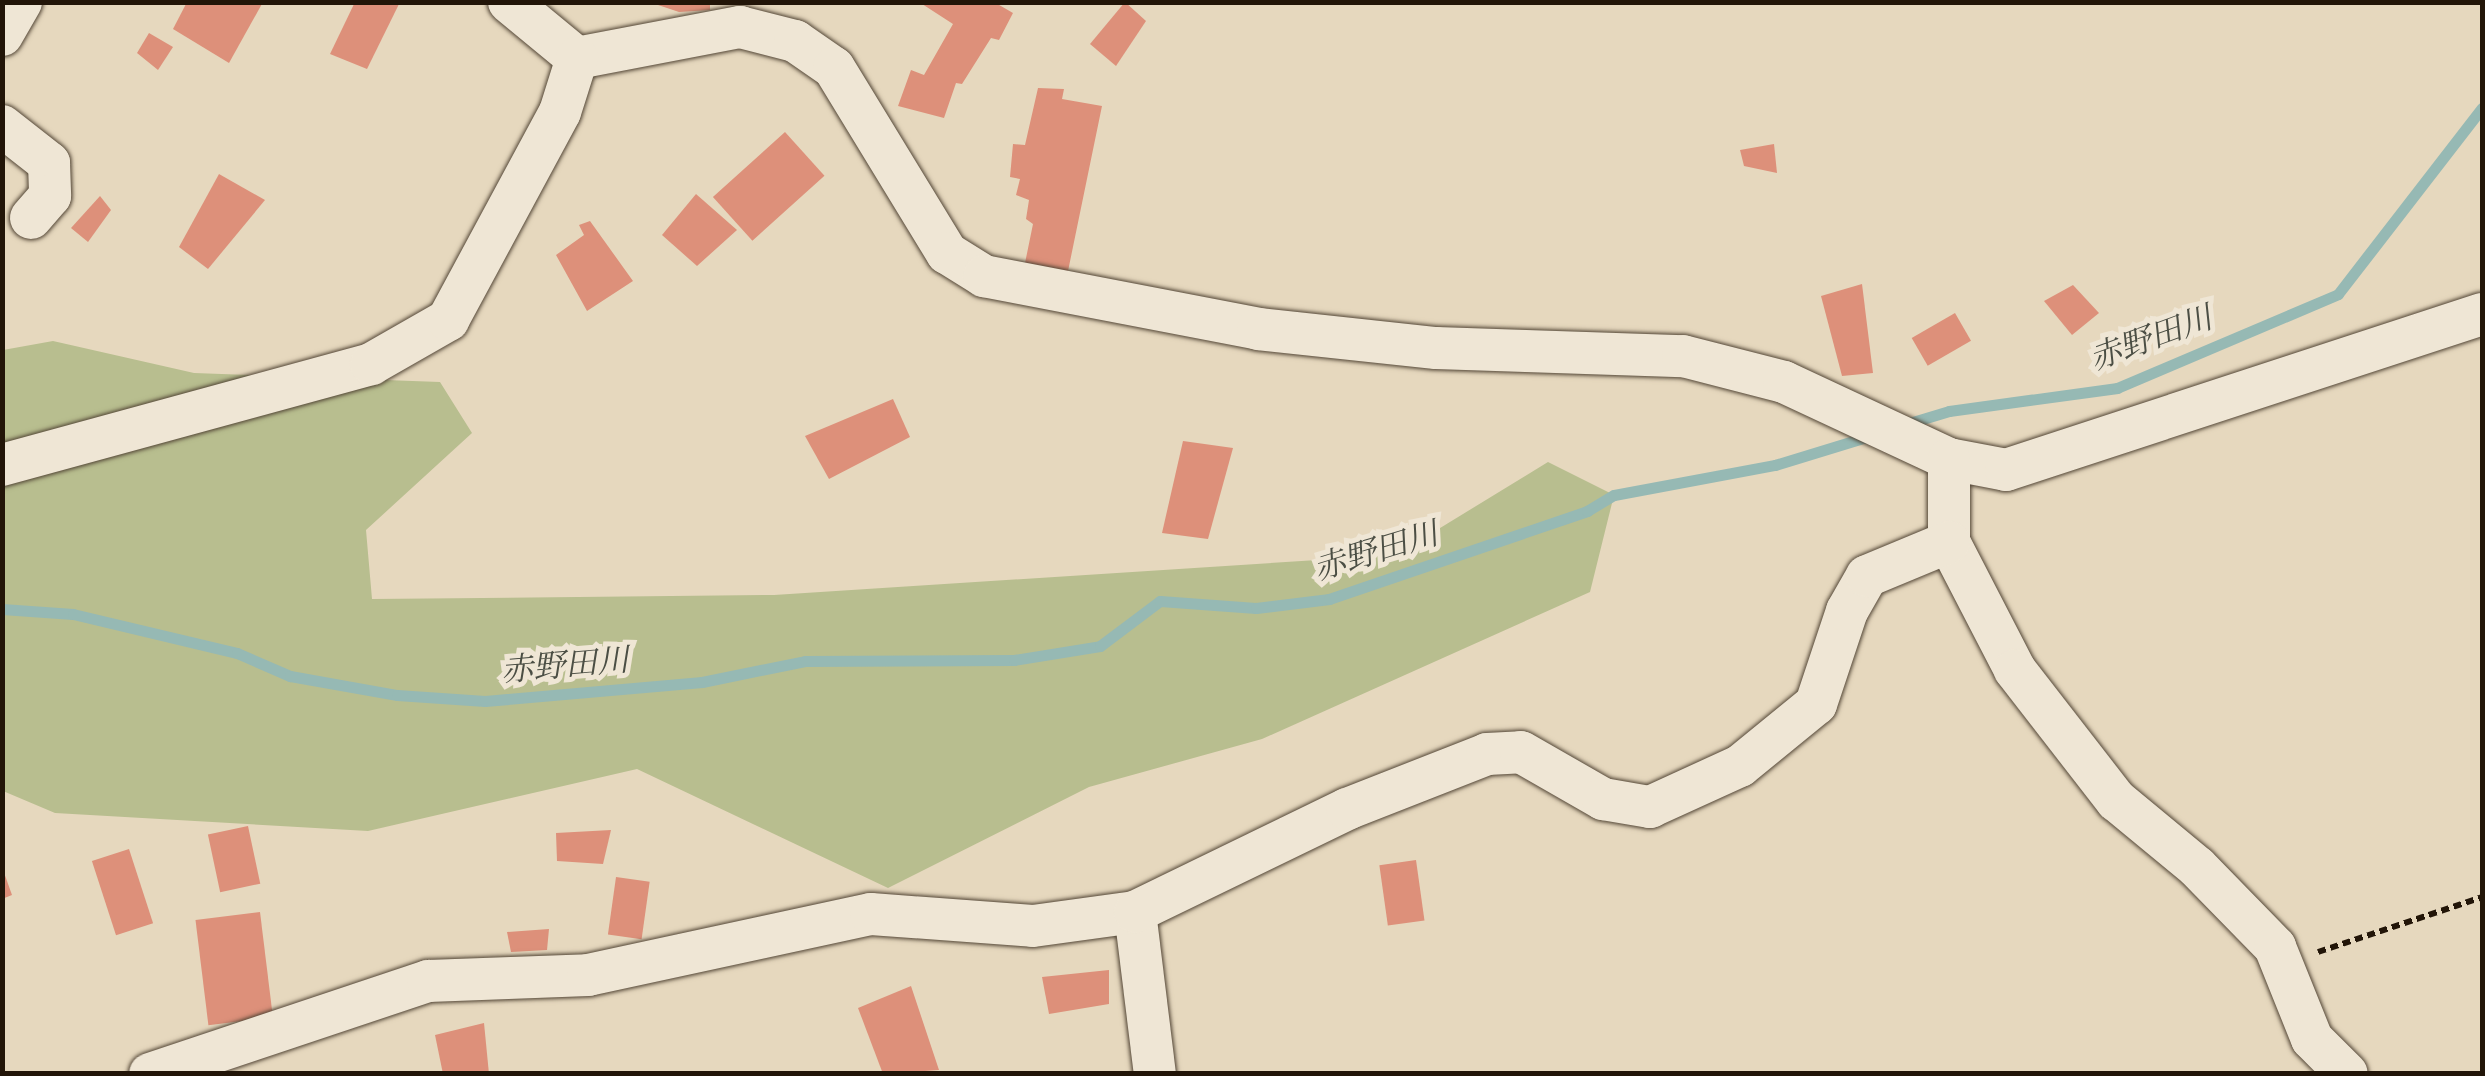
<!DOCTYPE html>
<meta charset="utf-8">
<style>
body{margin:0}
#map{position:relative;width:2485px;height:1076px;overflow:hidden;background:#e6d8be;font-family:"IM FELL French Canon","Noto Serif JP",serif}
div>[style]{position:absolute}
.green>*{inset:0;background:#b8be8f}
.stream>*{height:11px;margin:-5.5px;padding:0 5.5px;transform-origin:5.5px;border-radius:5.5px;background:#96b9b4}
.building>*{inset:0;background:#dd907a;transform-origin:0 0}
.path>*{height:6px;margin-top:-3px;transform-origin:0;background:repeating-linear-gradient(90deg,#221508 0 8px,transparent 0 13px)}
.roads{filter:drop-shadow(0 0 2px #534636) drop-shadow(0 0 2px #534636)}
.street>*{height:42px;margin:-21px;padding:0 21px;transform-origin:21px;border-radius:21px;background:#efe6d5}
span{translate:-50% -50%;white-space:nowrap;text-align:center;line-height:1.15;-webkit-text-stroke:10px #efe6d5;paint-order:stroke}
.water-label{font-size:32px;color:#4b4e44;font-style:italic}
.frame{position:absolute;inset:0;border:5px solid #221508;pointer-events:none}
</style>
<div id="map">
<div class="green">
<div style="clip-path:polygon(53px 341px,194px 373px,440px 382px,472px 433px,366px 530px,372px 599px,774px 595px,1396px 555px,1548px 462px,1614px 495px,1590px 592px,1262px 739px,1089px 787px,888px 888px,637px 769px,368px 831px,55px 813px,3px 791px,3px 350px)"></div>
</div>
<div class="stream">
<div style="left:1906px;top:424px;width:45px;rotate:-16.8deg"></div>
<div style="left:1949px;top:411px;width:170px;rotate:-7.8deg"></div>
<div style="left:2117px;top:388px;width:240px;rotate:-23deg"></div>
<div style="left:2338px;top:294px;width:235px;rotate:-52.3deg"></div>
<div style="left:2px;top:609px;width:71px;rotate:4deg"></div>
<div style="left:73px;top:614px;width:169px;rotate:13.4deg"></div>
<div style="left:237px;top:653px;width:58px;rotate:23.5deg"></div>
<div style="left:290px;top:676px;width:109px;rotate:10.1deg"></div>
<div style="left:397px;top:695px;width:88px;rotate:3.9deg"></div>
<div style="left:485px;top:701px;width:218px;rotate:-5deg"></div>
<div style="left:702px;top:682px;width:105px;rotate:-11.5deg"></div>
<div style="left:805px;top:661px;width:209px;rotate:-0.3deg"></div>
<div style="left:1014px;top:660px;width:87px;rotate:-9.2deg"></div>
<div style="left:1100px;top:646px;width:75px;rotate:-36.9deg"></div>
<div style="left:1160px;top:601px;width:96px;rotate:4.2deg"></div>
<div style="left:1256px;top:608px;width:74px;rotate:-7deg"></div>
<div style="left:1329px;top:599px;width:273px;rotate:-18.8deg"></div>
<div style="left:1587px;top:511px;width:31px;rotate:-31deg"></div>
<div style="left:1614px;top:495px;width:164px;rotate:-10.6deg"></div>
<div style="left:1775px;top:465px;width:99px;rotate:-17deg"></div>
</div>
<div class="building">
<div style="clip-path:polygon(187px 2px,263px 2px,229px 63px,173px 29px)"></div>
<div style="clip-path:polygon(355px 2px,400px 2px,367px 69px,330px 54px)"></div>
<div style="clip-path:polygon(649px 2px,710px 2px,710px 10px,679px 12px)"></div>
<div style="clip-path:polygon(919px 2px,994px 2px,1013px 13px,999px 40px,991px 38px,962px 84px,956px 83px,944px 118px,898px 106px,911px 70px,924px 75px,953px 24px)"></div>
<div style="clip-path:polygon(1125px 2px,1146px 21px,1116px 66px,1090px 44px)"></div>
<div style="clip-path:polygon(149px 33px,173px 47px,158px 70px,137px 53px)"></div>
<div style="clip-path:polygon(1038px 88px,1064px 89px,1062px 99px,1102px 106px,1067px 276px,1024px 268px,1033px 224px,1026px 219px,1029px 200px,1016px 195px,1020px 179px,1010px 177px,1013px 144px,1025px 145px)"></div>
<div style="left:785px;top:132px;width:59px;height:97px;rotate:48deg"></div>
<div style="clip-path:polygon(1774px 144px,1777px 173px,1744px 166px,1740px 150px)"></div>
<div style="clip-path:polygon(219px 174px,265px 200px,208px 269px,179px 247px)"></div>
<div style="clip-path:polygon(696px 194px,737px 230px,697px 266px,662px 235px)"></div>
<div style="clip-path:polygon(100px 196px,111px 210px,88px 242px,71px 228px)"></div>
<div style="clip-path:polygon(590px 221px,633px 281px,587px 311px,556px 255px,584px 235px,579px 225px)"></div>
<div style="clip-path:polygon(1862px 284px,1873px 373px,1842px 376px,1821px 296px)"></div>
<div style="clip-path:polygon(2073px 285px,2099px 313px,2072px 335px,2044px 301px)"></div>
<div style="left:1955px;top:313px;width:32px;height:50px;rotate:60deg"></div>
<div style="clip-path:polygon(893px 399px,910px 437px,829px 479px,805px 436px)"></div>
<div style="clip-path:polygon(1183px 441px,1233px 448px,1208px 539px,1162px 533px)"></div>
<div style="left:248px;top:826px;width:59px;height:41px;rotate:78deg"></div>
<div style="clip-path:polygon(611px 830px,603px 864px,557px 861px,556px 833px)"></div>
<div style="left:129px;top:849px;width:78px;height:39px;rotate:72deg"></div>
<div style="left:1416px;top:860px;width:61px;height:37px;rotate:82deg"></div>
<div style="clip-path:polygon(2px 867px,12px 895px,2px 899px)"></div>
<div style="left:616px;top:877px;width:34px;height:58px;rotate:8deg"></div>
<div style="left:260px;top:912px;width:106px;height:65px;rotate:83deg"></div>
<div style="clip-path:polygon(549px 929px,547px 950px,511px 952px,507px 932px)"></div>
<div style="clip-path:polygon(1109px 970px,1109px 1004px,1049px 1014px,1042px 977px)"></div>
<div style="clip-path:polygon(911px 986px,939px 1070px,883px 1074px,858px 1008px)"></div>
<div style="clip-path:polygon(484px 1023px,489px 1074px,443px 1074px,435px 1035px)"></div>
</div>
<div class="path">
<div style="left:2318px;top:952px;width:173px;rotate:-18.5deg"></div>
</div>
<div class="roads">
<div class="street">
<div style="left:509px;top:2px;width:88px;rotate:39.5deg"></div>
<div style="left:577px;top:58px;width:166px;rotate:-10.8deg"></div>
<div style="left:740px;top:27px;width:57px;rotate:14.3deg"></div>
<div style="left:795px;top:41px;width:47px;rotate:34.7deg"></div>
<div style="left:834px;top:68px;width:217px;rotate:58.6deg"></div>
<div style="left:947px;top:253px;width:44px;rotate:31.9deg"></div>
<div style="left:984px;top:276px;width:279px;rotate:10.9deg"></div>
<div style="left:1258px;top:329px;width:179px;rotate:6.1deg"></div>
<div style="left:1436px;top:348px;width:247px;rotate:1.9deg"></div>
<div style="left:1683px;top:356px;width:104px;rotate:14.4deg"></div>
<div style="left:1784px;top:382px;width:182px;rotate:25deg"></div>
<div style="left:1949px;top:459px;width:58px;rotate:10.9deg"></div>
<div style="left:2006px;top:470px;width:501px;rotate:-18.15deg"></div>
<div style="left:2px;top:35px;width:38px;rotate:-60deg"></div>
<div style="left:2px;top:126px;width:60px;rotate:38.2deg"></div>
<div style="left:49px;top:163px;width:33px;rotate:88deg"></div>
<div style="left:50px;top:196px;width:29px;rotate:131deg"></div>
<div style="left:1949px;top:459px;width:83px;rotate:90deg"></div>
<div style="left:1949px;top:542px;width:144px;rotate:62.7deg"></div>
<div style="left:2015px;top:670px;width:165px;rotate:52.2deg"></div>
<div style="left:2116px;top:800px;width:105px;rotate:39.6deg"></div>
<div style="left:2197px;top:867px;width:112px;rotate:45.7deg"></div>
<div style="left:2275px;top:947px;width:99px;rotate:68.1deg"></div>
<div style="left:2312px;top:1039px;width:49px;rotate:45deg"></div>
<div style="left:2px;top:465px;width:383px;rotate:-15.3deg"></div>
<div style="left:371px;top:364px;width:89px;rotate:-29.7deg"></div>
<div style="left:448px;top:320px;width:236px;rotate:-61.7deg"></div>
<div style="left:560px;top:112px;width:57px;rotate:-72.5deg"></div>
<div style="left:1135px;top:912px;width:163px;rotate:83deg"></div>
<div style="left:150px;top:1074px;width:293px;rotate:-18.5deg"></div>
<div style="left:428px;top:981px;width:160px;rotate:-2.1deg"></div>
<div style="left:588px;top:975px;width:289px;rotate:-12.2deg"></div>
<div style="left:871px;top:914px;width:162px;rotate:4.2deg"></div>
<div style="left:1033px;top:926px;width:103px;rotate:-7.8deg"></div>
<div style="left:1135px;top:912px;width:236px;rotate:-25.9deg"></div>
<div style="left:1347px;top:809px;width:150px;rotate:-21.4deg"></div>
<div style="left:1487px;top:754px;width:34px;rotate:-3deg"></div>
<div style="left:1521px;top:752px;width:95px;rotate:29.8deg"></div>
<div style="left:1603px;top:799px;width:48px;rotate:9.7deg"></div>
<div style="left:1650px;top:807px;width:99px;rotate:-24.5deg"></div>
<div style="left:1740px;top:766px;width:98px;rotate:-39.2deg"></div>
<div style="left:1816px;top:704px;width:98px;rotate:-71.6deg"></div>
<div style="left:1847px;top:611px;width:40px;rotate:-60.3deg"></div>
<div style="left:1867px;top:576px;width:89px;rotate:-22.5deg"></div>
</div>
</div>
<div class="water-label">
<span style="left:2151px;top:339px;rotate:-20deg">赤野田川</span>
<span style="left:1376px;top:552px;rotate:-17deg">赤野田川</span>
<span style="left:565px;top:666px;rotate:-5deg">赤野田川</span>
</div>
<div class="frame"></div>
</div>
